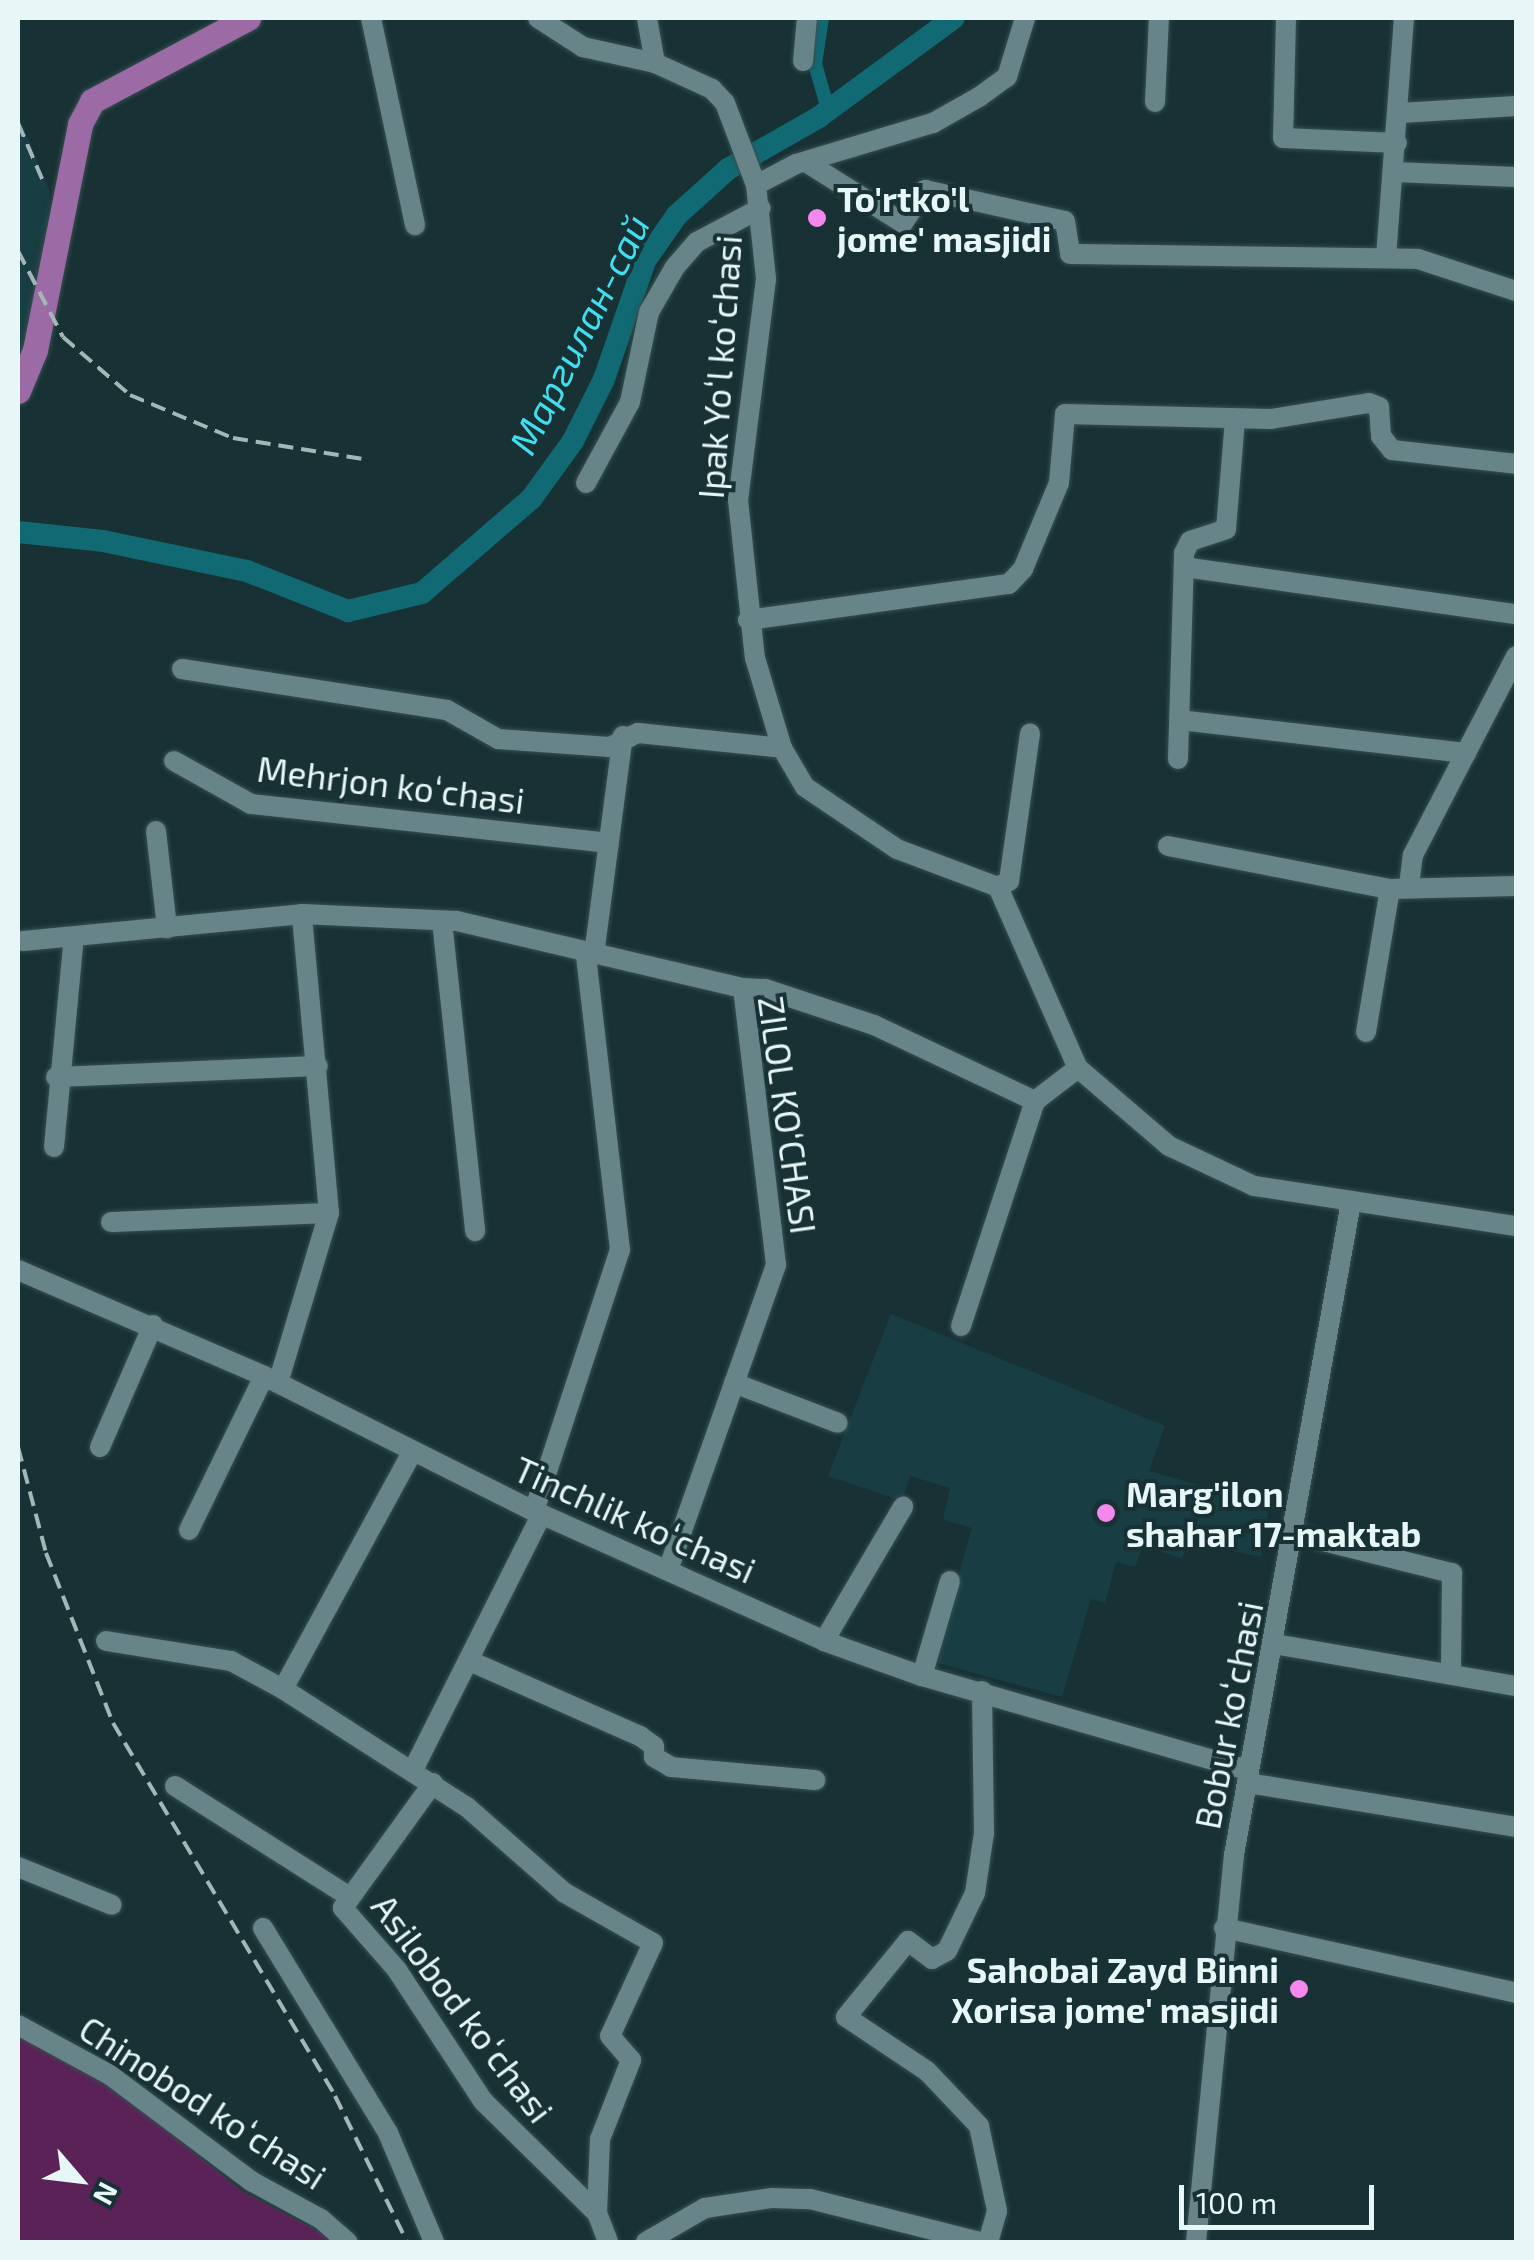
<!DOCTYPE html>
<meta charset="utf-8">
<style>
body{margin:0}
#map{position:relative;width:1534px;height:2260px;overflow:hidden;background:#173134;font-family:"Exo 2",sans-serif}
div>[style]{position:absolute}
.built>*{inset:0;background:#183e43}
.green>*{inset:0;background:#5b2258}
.canal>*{height:14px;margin:-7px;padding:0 7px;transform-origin:7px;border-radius:7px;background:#116a73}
.river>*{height:22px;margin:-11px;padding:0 11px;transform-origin:11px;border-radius:11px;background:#116a73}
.roads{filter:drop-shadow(0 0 2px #374e51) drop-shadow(0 0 2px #374e51)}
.minor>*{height:20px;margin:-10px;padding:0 10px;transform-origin:10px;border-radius:10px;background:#678488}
.major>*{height:25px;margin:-12.5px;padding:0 12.5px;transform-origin:12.5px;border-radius:12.5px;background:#9c6aa5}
.rail>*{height:4px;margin-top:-2px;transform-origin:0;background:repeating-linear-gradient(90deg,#a3b6b8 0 15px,transparent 0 23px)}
.dots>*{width:28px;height:28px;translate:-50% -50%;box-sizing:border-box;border:5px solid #173134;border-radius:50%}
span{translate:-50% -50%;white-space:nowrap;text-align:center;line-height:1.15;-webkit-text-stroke:8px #173134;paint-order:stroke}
.poi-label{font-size:35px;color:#e7f7f8;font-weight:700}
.left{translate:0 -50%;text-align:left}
.right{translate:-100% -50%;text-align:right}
.street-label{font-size:35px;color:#e7f7f8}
.water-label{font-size:38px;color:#40deef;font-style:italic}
.frame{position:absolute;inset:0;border:20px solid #e7f7f8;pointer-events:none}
.north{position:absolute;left:30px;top:2130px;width:100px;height:100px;-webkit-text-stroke:8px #173134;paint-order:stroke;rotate:118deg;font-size:28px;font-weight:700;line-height:40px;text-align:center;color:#e7f7f8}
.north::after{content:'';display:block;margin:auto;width:35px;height:45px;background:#e7f7f8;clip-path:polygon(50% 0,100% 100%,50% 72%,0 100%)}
.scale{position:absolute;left:1179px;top:2185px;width:195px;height:45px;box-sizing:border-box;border:5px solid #e7f7f8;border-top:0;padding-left:12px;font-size:30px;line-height:35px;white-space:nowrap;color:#e7f7f8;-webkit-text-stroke:8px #173134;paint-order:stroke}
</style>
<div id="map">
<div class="built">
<div style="clip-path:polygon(18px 113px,50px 192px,44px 259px,18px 364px)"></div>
<div style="clip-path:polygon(891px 1314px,1165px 1426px,1149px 1471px,1269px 1505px,1261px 1557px,1188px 1542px,1182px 1559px,1143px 1545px,1135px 1567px,1116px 1562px,1105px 1603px,1091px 1599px,1062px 1697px,934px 1662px,972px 1528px,943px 1520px,950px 1488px,910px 1476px,902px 1501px,828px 1476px)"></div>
</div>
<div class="green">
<div style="clip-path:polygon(18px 2033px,102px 2078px,242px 2191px,339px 2242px,18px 2242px)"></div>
</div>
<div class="canal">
<div style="left:822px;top:18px;width:47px;rotate:98.7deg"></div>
<div style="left:815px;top:64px;width:47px;rotate:73.9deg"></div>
</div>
<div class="river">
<div style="left:18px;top:532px;width:85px;rotate:6deg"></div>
<div style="left:103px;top:541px;width:147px;rotate:11.8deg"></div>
<div style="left:247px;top:571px;width:109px;rotate:21.6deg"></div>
<div style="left:348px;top:611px;width:76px;rotate:-13.7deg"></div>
<div style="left:422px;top:593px;width:144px;rotate:-40.8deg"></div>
<div style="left:531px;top:499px;width:72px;rotate:-54.1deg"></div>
<div style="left:573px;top:441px;width:69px;rotate:-63.4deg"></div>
<div style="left:604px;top:379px;width:125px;rotate:-70.8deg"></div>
<div style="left:645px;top:261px;width:56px;rotate:-55.2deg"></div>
<div style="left:677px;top:215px;width:69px;rotate:-42deg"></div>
<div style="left:728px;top:169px;width:105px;rotate:-29.7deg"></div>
<div style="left:819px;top:117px;width:167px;rotate:-36.3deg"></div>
</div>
<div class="roads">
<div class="minor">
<div style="left:371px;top:18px;width:212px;rotate:78deg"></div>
<div style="left:538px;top:18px;width:54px;rotate:32.8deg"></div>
<div style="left:583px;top:47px;width:74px;rotate:12.5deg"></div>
<div style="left:655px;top:63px;width:63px;rotate:24.5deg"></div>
<div style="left:712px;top:89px;width:19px;rotate:47deg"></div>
<div style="left:725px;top:103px;width:88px;rotate:69.3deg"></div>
<div style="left:756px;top:185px;width:95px;rotate:83.9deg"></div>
<div style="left:766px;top:279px;width:223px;rotate:97.2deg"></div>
<div style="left:738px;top:500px;width:159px;rotate:83.9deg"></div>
<div style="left:755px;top:658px;width:94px;rotate:73.3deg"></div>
<div style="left:782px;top:748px;width:45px;rotate:59.5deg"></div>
<div style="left:805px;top:787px;width:111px;rotate:34deg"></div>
<div style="left:897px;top:849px;width:108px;rotate:20.6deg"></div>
<div style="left:998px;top:887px;width:198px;rotate:66.2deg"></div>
<div style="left:1078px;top:1068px;width:120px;rotate:40.6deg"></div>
<div style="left:1169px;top:1146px;width:94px;rotate:25.2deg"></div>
<div style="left:1254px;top:1186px;width:265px;rotate:8.7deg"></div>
<div style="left:647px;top:18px;width:46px;rotate:79.9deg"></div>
<div style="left:1286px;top:18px;width:120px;rotate:91.4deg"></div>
<div style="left:1283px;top:138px;width:114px;rotate:2.5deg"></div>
<div style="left:803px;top:61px;width:43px;rotate:-84.7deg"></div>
<div style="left:1155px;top:102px;width:84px;rotate:-87.3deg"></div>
<div style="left:1400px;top:113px;width:116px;rotate:-3.5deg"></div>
<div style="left:809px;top:164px;width:111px;rotate:32.1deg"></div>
<div style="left:903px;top:223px;width:40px;rotate:-56deg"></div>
<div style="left:925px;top:190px;width:143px;rotate:12.5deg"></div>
<div style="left:1065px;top:221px;width:33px;rotate:81deg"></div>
<div style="left:1070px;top:254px;width:348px;rotate:0.8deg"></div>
<div style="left:1418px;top:259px;width:103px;rotate:18.1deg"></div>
<div style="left:1394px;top:172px;width:122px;rotate:2.3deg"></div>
<div style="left:756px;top:185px;width:45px;rotate:-27.7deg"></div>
<div style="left:796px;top:164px;width:143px;rotate:-16.7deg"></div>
<div style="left:933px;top:123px;width:53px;rotate:-29.5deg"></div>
<div style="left:979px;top:97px;width:34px;rotate:-36deg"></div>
<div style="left:1007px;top:77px;width:62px;rotate:-73deg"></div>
<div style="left:1386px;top:257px;width:240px;rotate:-85.7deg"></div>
<div style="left:586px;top:483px;width:92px;rotate:-61.5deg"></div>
<div style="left:630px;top:402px;width:92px;rotate:-78.1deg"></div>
<div style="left:649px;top:312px;width:52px;rotate:-60deg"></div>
<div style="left:675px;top:267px;width:33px;rotate:-49deg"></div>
<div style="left:697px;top:242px;width:72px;rotate:-28deg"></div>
<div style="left:1184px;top:567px;width:335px;rotate:8.1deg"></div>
<div style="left:748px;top:620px;width:263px;rotate:-7.9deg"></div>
<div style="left:1009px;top:584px;width:21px;rotate:-47deg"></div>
<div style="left:1023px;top:569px;width:93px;rotate:-67.3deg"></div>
<div style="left:1059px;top:483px;width:69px;rotate:-85deg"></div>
<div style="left:1065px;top:414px;width:206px;rotate:1.4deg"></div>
<div style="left:1271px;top:419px;width:99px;rotate:-9.3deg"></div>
<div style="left:1369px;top:403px;width:11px;rotate:22deg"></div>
<div style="left:1379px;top:407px;width:29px;rotate:86deg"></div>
<div style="left:1381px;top:436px;width:18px;rotate:52deg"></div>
<div style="left:1392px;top:450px;width:125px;rotate:6.4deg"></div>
<div style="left:182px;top:669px;width:268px;rotate:8.8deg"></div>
<div style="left:447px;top:710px;width:59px;rotate:29.6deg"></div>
<div style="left:498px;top:739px;width:112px;rotate:4.1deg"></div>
<div style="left:610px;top:747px;width:31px;rotate:-27deg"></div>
<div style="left:638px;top:733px;width:145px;rotate:5.9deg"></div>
<div style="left:1180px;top:720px;width:288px;rotate:6.6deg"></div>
<div style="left:1178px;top:759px;width:206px;rotate:-88.3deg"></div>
<div style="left:1184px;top:553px;width:13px;rotate:-63deg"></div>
<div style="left:1190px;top:541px;width:38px;rotate:-18deg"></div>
<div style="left:1226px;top:529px;width:110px;rotate:-85.3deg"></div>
<div style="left:174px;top:761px;width:88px;rotate:29.2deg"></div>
<div style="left:251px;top:804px;width:360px;rotate:6.2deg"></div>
<div style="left:156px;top:831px;width:98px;rotate:83.5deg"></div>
<div style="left:1168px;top:846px;width:226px;rotate:11deg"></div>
<div style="left:1390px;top:889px;width:126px;rotate:-1.4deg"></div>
<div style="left:1409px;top:886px;width:31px;rotate:-83deg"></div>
<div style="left:1413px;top:855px;width:224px;rotate:-62.6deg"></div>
<div style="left:998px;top:887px;width:13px;rotate:-29deg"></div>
<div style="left:1009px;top:881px;width:149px;rotate:-81.9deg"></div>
<div style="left:442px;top:921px;width:312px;rotate:83.9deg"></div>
<div style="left:23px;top:941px;width:280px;rotate:-5.5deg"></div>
<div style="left:302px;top:914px;width:155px;rotate:2.6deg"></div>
<div style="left:457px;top:921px;width:294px;rotate:13.2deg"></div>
<div style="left:743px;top:988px;width:279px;rotate:83.2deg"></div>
<div style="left:776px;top:1265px;width:324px;rotate:109.5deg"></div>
<div style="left:594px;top:955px;width:221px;rotate:-82.5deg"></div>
<div style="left:743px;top:988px;width:22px;rotate:3deg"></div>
<div style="left:765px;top:989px;width:115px;rotate:18.3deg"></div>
<div style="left:874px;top:1025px;width:178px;rotate:25.3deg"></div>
<div style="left:1035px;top:1101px;width:54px;rotate:-37.5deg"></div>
<div style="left:1366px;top:1032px;width:145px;rotate:-80.5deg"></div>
<div style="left:56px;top:1077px;width:262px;rotate:-2.4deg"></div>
<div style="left:54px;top:1147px;width:211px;rotate:-84.6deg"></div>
<div style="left:111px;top:1222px;width:218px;rotate:-2.4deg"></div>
<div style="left:18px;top:1270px;width:268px;rotate:23.3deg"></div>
<div style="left:264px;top:1376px;width:302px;rotate:26.6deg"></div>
<div style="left:534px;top:1511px;width:318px;rotate:24.1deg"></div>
<div style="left:824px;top:1641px;width:104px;rotate:19.7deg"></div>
<div style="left:922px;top:1676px;width:339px;rotate:16.1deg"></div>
<div style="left:961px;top:1326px;width:237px;rotate:-71.8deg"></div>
<div style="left:278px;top:1383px;width:177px;rotate:-73.3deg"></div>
<div style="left:329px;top:1213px;width:300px;rotate:-95.2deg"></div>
<div style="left:734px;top:1383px;width:111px;rotate:21deg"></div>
<div style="left:100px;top:1447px;width:133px;rotate:-66.5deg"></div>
<div style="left:534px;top:1511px;width:275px;rotate:-71.8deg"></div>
<div style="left:620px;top:1250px;width:298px;rotate:-96.6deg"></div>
<div style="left:189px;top:1530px;width:171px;rotate:-64deg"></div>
<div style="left:1295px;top:1534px;width:162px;rotate:14deg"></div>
<div style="left:1452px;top:1573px;width:97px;rotate:90.6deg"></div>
<div style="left:106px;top:1641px;width:127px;rotate:9.1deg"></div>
<div style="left:231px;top:1661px;width:59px;rotate:28.3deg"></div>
<div style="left:283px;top:1689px;width:219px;rotate:32.7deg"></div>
<div style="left:467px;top:1807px;width:130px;rotate:41.3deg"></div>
<div style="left:565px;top:1893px;width:101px;rotate:29.6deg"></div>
<div style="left:653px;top:1943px;width:102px;rotate:114.8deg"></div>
<div style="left:610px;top:2036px;width:32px;rotate:49deg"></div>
<div style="left:631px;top:2060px;width:85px;rotate:111.4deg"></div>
<div style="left:600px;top:2139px;width:74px;rotate:92.3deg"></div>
<div style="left:597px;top:2213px;width:31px;rotate:69deg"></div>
<div style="left:824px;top:1641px;width:156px;rotate:-59.5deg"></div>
<div style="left:1275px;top:1644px;width:245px;rotate:9.9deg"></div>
<div style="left:472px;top:1662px;width:184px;rotate:23.8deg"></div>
<div style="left:640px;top:1736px;width:17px;rotate:36deg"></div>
<div style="left:654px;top:1746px;width:11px;rotate:90deg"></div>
<div style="left:654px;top:1757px;width:20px;rotate:30deg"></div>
<div style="left:671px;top:1767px;width:145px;rotate:5.2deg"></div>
<div style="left:922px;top:1676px;width:99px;rotate:-73.6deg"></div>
<div style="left:283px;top:1689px;width:270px;rotate:-61.4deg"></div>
<div style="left:982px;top:1691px;width:142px;rotate:89.2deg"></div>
<div style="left:984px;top:1833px;width:61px;rotate:98.5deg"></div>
<div style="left:975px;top:1893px;width:64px;rotate:115.8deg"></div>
<div style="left:947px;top:1951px;width:17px;rotate:152deg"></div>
<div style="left:932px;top:1959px;width:30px;rotate:-143deg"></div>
<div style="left:908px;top:1941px;width:98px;rotate:129.2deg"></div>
<div style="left:846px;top:2017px;width:97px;rotate:33.7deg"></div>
<div style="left:927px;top:2071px;width:76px;rotate:46.6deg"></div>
<div style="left:979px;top:2126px;width:87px;rotate:78deg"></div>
<div style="left:997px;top:2211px;width:32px;rotate:106deg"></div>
<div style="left:413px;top:1770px;width:285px;rotate:-63.3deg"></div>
<div style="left:433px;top:1783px;width:154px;rotate:125.8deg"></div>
<div style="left:343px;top:1908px;width:82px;rotate:48.9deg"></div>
<div style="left:397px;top:1970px;width:157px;rotate:56.7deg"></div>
<div style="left:483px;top:2101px;width:160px;rotate:44.5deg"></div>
<div style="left:1248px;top:1783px;width:272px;rotate:9.3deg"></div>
<div style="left:175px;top:1786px;width:205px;rotate:32.4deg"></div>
<div style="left:18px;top:1867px;width:101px;rotate:22deg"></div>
<div style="left:263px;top:1928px;width:240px;rotate:58.6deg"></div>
<div style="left:388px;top:2133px;width:118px;rotate:67.1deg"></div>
<div style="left:1224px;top:1928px;width:299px;rotate:12.5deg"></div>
<div style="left:18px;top:2025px;width:105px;rotate:28.5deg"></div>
<div style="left:110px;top:2075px;width:176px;rotate:36.9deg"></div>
<div style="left:251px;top:2181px;width:80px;rotate:28.5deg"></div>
<div style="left:321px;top:2219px;width:35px;rotate:41deg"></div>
<div style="left:646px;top:2242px;width:68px;rotate:-30deg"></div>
<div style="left:705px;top:2208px;width:68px;rotate:-8.5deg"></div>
<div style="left:772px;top:2198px;width:38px;rotate:2deg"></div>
<div style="left:810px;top:2199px;width:175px;rotate:14.2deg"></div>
<div style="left:1196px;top:2242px;width:389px;rotate:-84.4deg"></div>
<div style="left:1234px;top:1855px;width:663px;rotate:-79.84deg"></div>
</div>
<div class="major">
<div style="left:18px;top:391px;width:44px;rotate:-67.5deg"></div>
<div style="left:35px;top:350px;width:230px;rotate:-78.7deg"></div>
<div style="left:80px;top:124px;width:26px;rotate:-62deg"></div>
<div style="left:92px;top:101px;width:177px;rotate:-28deg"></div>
</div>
</div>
<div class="rail">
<div style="left:18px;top:123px;width:63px;rotate:66.7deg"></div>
<div style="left:18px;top:251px;width:97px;rotate:62.4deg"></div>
<div style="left:63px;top:337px;width:89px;rotate:40.9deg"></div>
<div style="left:130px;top:395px;width:112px;rotate:22.7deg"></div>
<div style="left:233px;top:438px;width:138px;rotate:9.2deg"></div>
<div style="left:18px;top:1447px;width:110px;rotate:75.2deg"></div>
<div style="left:46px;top:1553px;width:183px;rotate:68.5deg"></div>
<div style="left:113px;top:1723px;width:434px;rotate:59.2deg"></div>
<div style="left:335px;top:2096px;width:163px;rotate:63.7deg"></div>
</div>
<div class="dots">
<div style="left:817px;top:218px;background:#f688ed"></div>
<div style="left:1106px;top:1513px;background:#f688ed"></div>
<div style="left:1299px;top:1989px;background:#f688ed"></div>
</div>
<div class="poi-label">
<span class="left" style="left:837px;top:218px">To'rtko'l<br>jome' masjidi</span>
<span class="left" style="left:1126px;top:1513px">Marg'ilon<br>shahar 17-maktab</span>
<span class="right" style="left:1279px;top:1989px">Sahobai Zayd Binni<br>Xorisa jome' masjidi</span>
</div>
<div class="street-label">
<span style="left:719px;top:367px;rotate:-86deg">Ipak Yoʻl koʻchasi</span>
<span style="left:391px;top:784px;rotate:7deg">Mehrjon koʻchasi</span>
<span style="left:788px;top:1115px;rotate:82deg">ZILOL KO‘CHASI</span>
<span style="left:635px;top:1519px;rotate:24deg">Tinchlik koʻchasi</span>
<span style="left:1228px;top:1715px;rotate:-79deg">Bobur koʻchasi</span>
<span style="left:463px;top:2008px;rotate:53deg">Asilobod koʻchasi</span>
<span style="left:203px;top:2102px;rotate:33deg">Chinobod koʻchasi</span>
</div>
<div class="water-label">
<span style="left:579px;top:334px;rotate:-63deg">Маргилан-сай</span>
</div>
<div class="frame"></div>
<div class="north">N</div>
<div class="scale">100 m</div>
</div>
